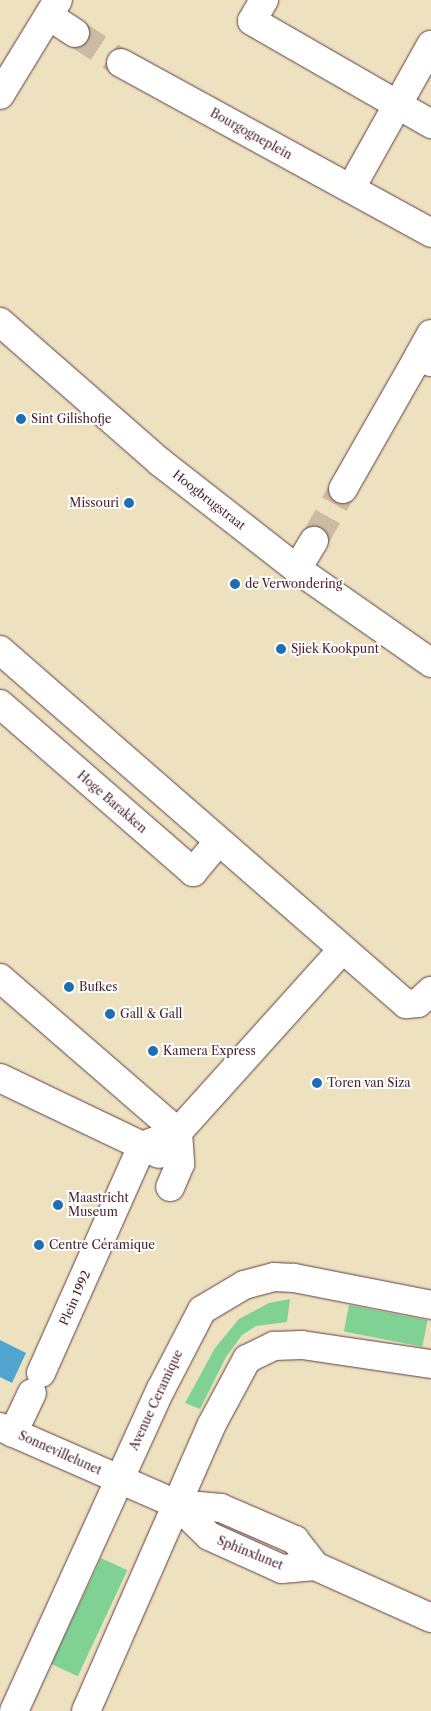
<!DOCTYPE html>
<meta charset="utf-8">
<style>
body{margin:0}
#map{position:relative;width:431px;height:1711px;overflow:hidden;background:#ede1c0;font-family:"Libre Caslon Text",serif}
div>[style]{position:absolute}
.green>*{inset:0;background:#7fd294;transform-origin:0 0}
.water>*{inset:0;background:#51a4cd}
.minor-tunnel>*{height:28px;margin-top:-14px;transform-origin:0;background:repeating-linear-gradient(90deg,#ccbaa2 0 28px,transparent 0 42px)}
.roads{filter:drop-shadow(0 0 1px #623c41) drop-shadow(0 0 1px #623c41)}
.minor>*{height:28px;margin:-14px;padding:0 14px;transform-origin:14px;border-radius:14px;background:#fff}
.dots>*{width:14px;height:14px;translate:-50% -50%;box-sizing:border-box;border:2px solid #fff;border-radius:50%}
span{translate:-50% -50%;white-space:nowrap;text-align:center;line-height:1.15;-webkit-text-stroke:4px #fff;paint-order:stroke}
.street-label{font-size:12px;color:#4a1f2b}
.poi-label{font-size:12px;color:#4a1f2b}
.left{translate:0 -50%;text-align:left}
.right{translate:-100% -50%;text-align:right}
</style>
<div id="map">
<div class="green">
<div style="clip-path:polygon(290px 1299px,287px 1322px,256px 1326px,242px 1335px,226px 1357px,200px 1409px,185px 1403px,215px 1348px,239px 1319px,269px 1303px)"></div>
<div style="left:349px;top:1305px;width:80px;height:27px;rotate:11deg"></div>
<div style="left:101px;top:1558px;width:29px;height:117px;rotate:25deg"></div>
</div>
<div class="water">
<div style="clip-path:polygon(0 1340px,26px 1353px,12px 1383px,0 1377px)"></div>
</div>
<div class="minor-tunnel">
<div style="left:75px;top:33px;width:55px;rotate:33.1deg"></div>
<div style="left:314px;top:541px;width:60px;rotate:-60.9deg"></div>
</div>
<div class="roads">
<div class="minor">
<div style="left:264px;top:0;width:24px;rotate:120deg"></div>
<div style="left:252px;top:21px;width:207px;rotate:29.9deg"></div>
<div style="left:49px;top:16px;width:31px;rotate:33deg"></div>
<div style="left:121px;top:63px;width:354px;rotate:28.7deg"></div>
<div style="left:0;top:95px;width:111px;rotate:-58.6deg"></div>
<div style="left:351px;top:188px;width:164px;rotate:-60.8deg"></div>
<div style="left:0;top:322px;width:213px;rotate:41.2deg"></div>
<div style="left:160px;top:462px;width:174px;rotate:38deg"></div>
<div style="left:297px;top:569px;width:164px;rotate:35deg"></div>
<div style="left:431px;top:334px;width:25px;rotate:119deg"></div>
<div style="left:419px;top:356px;width:13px;rotate:27deg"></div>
<div style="left:343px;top:489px;width:153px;rotate:-60.3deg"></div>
<div style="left:297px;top:569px;width:33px;rotate:-59deg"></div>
<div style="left:0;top:650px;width:539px;rotate:41.09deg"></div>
<div style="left:406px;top:1004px;width:12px;rotate:-5deg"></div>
<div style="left:418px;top:1003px;width:18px;rotate:-43deg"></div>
<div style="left:0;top:704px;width:256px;rotate:41deg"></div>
<div style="left:193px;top:872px;width:40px;rotate:-50deg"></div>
<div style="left:0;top:978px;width:235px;rotate:40.9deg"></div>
<div style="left:178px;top:1132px;width:32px;rotate:86deg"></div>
<div style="left:180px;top:1164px;width:25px;rotate:113deg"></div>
<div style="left:0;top:1078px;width:176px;rotate:25.5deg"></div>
<div style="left:41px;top:1373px;width:248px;rotate:-66deg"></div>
<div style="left:142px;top:1146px;width:39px;rotate:-21deg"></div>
<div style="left:178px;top:1132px;width:245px;rotate:-48deg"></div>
<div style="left:0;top:1427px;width:192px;rotate:23.6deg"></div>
<div style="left:176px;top:1504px;width:45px;rotate:5.1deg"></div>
<div style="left:221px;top:1508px;width:81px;rotate:23.4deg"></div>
<div style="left:295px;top:1540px;width:33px;rotate:52deg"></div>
<div style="left:315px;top:1566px;width:127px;rotate:24.1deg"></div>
<div style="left:13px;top:1433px;width:44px;rotate:-64.6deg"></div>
<div style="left:176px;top:1504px;width:46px;rotate:44.1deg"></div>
<div style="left:209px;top:1536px;width:80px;rotate:24.3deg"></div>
<div style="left:282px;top:1569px;width:33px;rotate:-5deg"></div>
<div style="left:14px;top:1711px;width:354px;rotate:-65.5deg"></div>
<div style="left:161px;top:1389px;width:89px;rotate:-62.6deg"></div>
<div style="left:202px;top:1310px;width:49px;rotate:-30.8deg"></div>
<div style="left:244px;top:1285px;width:31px;rotate:-15deg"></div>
<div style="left:274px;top:1277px;width:20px;rotate:3deg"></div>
<div style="left:294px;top:1278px;width:140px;rotate:11.1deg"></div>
<div style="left:86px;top:1711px;width:311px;rotate:-66.3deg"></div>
<div style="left:211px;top:1426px;width:76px;rotate:-61.8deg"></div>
<div style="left:247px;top:1359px;width:30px;rotate:-26deg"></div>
<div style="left:274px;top:1346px;width:28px;rotate:-2deg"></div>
<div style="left:302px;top:1345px;width:130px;rotate:8.4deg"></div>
</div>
</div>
<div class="dots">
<div style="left:21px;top:419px;background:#1f6fb2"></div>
<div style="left:129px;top:503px;background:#1f6fb2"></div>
<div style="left:235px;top:584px;background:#1f6fb2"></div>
<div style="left:281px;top:649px;background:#1f6fb2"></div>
<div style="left:69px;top:987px;background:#1f6fb2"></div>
<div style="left:110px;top:1014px;background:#1f6fb2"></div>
<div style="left:153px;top:1051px;background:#1f6fb2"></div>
<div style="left:317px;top:1083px;background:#1f6fb2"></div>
<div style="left:58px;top:1205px;background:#1f6fb2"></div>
<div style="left:39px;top:1245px;background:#1f6fb2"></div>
</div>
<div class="street-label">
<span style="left:251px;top:134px;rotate:29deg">Bourgogneplein</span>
<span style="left:209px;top:500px;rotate:38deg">Hoogbrugstraat</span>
<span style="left:112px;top:802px;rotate:41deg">Hoge Barakken</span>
<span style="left:75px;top:1298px;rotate:-66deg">Plein 1992</span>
<span style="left:156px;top:1400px;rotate:-65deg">Avenue Ceramique</span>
<span style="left:60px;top:1453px;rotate:24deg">Sonnevillelunet</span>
<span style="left:250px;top:1553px;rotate:22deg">Sphinxlunet</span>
</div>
<div class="poi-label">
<span class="left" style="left:31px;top:419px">Sint Gilishofje</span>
<span class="right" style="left:119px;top:503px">Missouri</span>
<span class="left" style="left:245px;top:584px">de Verwondering</span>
<span class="left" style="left:291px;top:649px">Sjiek Kookpunt</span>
<span class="left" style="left:79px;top:987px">Bufkes</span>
<span class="left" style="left:120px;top:1014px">Gall &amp; Gall</span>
<span class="left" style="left:163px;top:1051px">Kamera Express</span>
<span class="left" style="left:327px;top:1083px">Toren van Siza</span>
<span class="left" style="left:68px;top:1205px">Maastricht<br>Museum</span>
<span class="left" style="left:49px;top:1245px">Centre Céramique</span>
</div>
</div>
